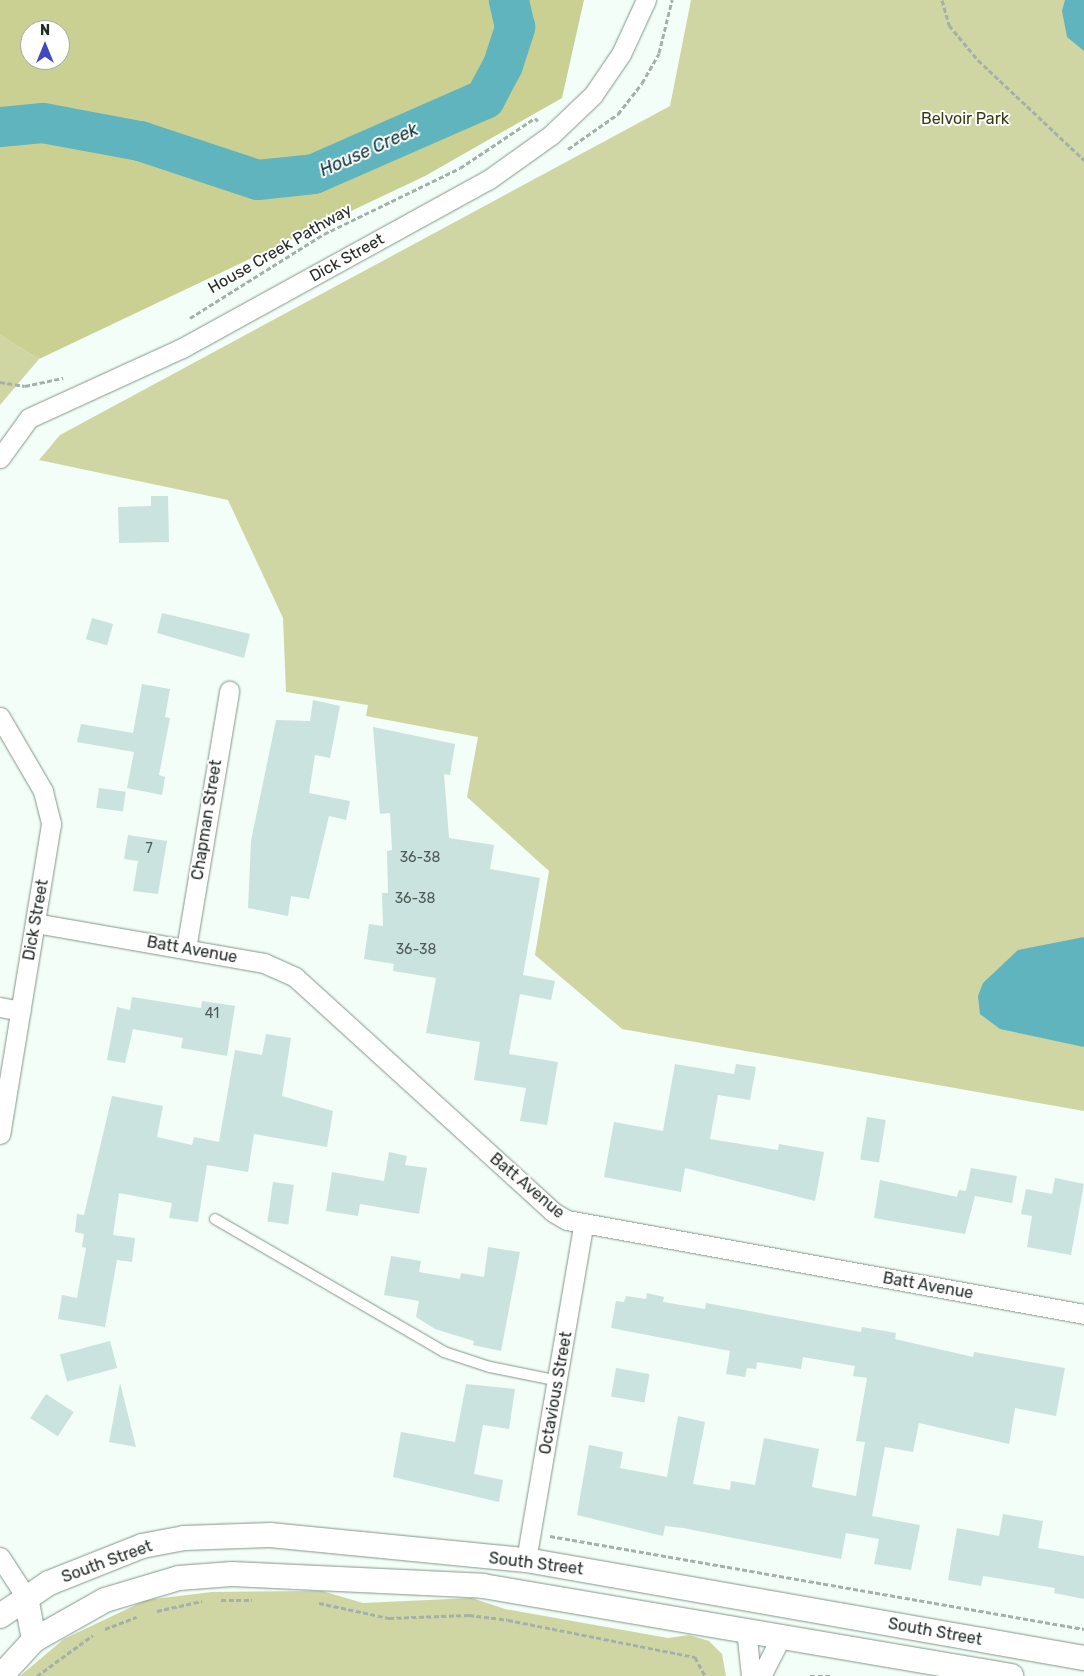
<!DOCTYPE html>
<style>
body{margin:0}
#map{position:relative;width:1084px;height:1676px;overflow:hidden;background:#f2fef7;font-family:Rubik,sans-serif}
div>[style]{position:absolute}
.green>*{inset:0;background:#cfd5a3}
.forest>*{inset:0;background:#c9d092}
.water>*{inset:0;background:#60b4bd}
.river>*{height:40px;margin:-20px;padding:0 20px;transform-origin:20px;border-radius:20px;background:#60b4bd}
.building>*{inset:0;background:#cae3de;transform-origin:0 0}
.path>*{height:3px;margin-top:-1.5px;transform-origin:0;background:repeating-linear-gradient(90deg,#a6b0aa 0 5px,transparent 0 7.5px)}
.roads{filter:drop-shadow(0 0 1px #83958a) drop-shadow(0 0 1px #83958a)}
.service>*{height:10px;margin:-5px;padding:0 5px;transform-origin:5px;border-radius:5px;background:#fff}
.minor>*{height:19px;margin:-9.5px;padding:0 9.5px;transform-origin:9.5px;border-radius:9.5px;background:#fff}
.tertiary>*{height:24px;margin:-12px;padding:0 12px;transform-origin:12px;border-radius:12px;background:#fff}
span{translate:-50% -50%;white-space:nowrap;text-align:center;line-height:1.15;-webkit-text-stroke:4px #fff;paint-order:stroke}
.number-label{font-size:14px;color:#4e5a55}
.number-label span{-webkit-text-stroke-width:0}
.park-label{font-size:16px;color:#383c0c}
.street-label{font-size:16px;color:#242c27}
.water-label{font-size:18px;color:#0b3539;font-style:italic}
.north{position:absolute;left:20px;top:20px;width:50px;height:50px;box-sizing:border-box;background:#fff;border:1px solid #a7aba9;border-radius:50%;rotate:0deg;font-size:14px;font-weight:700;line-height:20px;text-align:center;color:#242c27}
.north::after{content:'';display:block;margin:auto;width:18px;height:22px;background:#404abe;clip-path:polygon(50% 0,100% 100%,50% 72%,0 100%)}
</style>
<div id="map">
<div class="green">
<div style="clip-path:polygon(691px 0,1084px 0,1084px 1111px,622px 1029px,535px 955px,549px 871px,467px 797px,478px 737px,366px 716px,368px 705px,286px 692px,283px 618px,228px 500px,39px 460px,60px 435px,670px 106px)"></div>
<div style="clip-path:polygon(0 335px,39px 359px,0 405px)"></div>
<div style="clip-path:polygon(322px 1591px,363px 1603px,472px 1598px,505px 1609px,668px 1638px,689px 1635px,709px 1641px,722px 1654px,726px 1676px,20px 1676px,64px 1639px,146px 1600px,212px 1592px)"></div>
</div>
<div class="forest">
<div style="clip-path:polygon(evenodd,0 0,584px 0,562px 98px,425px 176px,39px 359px,0 335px,0 0,30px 30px,60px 30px,60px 60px,30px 60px,30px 30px)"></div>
</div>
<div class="water">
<div style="clip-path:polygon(1065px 0,1084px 0,1084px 51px,1067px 37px,1062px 11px)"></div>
<div style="clip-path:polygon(1084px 937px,1084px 1047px,1000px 1029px,980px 1014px,978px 996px,983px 983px,1018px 950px)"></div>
</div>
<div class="river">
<div style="left:0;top:127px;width:43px;rotate:-5.3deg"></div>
<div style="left:43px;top:123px;width:99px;rotate:10.5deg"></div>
<div style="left:140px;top:141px;width:124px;rotate:18.3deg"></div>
<div style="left:258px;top:180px;width:56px;rotate:-6.1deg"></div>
<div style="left:314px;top:174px;width:187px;rotate:-23.7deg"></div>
<div style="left:485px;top:99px;width:38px;rotate:-62deg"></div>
<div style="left:503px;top:65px;width:40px;rotate:-72deg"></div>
<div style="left:515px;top:27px;width:28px;rotate:-103deg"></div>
</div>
<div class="building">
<div style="clip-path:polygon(151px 496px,168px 496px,169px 542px,119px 543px,118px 507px,151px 506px)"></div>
<div style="clip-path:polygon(162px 613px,250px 634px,244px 658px,157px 633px)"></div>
<div style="left:92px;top:618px;width:22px;height:22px;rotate:16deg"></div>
<div style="clip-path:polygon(142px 684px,170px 689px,165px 717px,170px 718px,159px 775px,165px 777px,162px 795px,127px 788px,134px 752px,77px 742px,81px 724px,133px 733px)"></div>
<div style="clip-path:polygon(313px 700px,340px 706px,330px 758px,315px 755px,309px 793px,350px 801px,346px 820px,329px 816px,309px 899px,291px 896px,288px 916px,248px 908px,251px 841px,276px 720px,310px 721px)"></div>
<div style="clip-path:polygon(373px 727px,455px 744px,450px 775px,444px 774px,449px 838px,494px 845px,490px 869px,540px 878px,523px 975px,555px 981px,551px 1000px,520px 994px,509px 1054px,558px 1062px,547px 1125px,520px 1121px,526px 1088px,474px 1080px,480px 1042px,426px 1033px,436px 978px,393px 971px,394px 964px,364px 959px,369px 924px,383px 926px,382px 893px,388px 893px,387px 851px,392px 850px,390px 813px,380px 814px)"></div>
<div style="left:99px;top:788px;width:27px;height:20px;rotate:8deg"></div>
<div style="clip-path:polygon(128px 835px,167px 841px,158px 894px,133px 891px,138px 861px,124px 859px)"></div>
<div style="clip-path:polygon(132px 997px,201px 1008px,202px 1001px,235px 1006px,227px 1056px,181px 1048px,183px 1038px,133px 1029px,125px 1063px,107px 1060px,117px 1007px,130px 1010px)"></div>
<div style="clip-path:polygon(266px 1034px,291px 1038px,282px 1096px,333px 1111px,327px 1147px,254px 1134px,248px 1172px,207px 1165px,198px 1222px,169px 1218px,172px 1203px,119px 1193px,113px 1235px,135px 1238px,132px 1262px,117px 1260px,105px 1327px,58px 1319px,62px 1295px,77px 1298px,86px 1248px,82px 1247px,84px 1234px,75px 1232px,77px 1214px,84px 1215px,112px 1096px,163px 1106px,157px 1137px,192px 1145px,194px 1137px,219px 1142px,235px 1050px,262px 1055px)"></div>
<div style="clip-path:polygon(675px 1064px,734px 1074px,736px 1064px,756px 1067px,750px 1100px,718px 1095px,710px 1139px,778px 1150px,779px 1144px,824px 1152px,815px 1201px,685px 1168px,681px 1192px,604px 1177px,614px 1122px,663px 1131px)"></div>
<div style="left:867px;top:1117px;width:19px;height:43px;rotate:9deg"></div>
<div style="clip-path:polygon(389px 1152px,407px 1156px,405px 1165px,427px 1168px,419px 1214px,360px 1204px,358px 1216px,326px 1211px,332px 1172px,384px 1181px)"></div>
<div style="clip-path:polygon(971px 1168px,1017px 1176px,1012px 1203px,975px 1196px,965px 1234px,874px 1218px,880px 1180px,957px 1197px,959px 1190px,966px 1191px)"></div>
<div style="clip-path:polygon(1055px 1178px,1084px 1184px,1071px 1255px,1027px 1247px,1032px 1216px,1021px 1214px,1026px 1189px,1052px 1194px)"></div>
<div style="left:273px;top:1182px;width:21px;height:40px;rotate:8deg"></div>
<div style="clip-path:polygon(488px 1247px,520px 1252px,501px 1351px,473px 1345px,474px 1341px,435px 1329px,416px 1317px,419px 1301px,384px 1295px,391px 1256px,421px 1261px,419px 1272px,460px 1279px,461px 1273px,484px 1277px)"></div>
<div style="clip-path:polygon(647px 1293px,664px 1297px,663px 1302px,705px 1309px,706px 1303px,861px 1332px,862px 1327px,896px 1333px,895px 1339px,973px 1357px,974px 1352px,1065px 1368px,1056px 1416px,1015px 1408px,1009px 1444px,919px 1423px,913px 1452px,885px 1447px,872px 1516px,920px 1525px,911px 1570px,874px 1564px,879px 1539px,846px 1533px,841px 1559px,683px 1528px,665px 1526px,663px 1536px,577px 1515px,589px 1445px,623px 1452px,620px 1468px,667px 1477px,678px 1416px,705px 1422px,693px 1484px,730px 1490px,731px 1481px,755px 1485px,764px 1438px,819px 1449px,812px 1487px,856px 1496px,865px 1442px,856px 1441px,867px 1378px,853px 1376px,855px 1366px,803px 1357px,801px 1369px,757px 1362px,756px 1369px,747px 1368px,745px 1377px,726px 1374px,730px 1351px,611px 1328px,616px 1301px,624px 1302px,626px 1296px,646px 1299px)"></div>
<div style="left:110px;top:1341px;width:28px;height:52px;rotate:75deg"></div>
<div style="left:616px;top:1368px;width:34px;height:29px;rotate:10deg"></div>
<div style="clip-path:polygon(120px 1383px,136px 1447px,109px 1442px)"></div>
<div style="clip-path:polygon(466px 1384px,515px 1389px,509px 1429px,483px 1425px,474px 1474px,503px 1480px,499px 1502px,393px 1477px,401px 1432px,455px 1442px)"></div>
<div style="left:46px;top:1394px;width:33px;height:29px;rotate:33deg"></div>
<div style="clip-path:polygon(1003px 1514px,1043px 1521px,1038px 1548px,1084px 1556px,1084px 1599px,1054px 1593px,1055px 1588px,983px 1576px,981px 1586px,948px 1580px,957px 1528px,999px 1536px)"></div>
</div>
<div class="path">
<div style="left:942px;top:0;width:26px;rotate:74deg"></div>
<div style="left:949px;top:25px;width:45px;rotate:50.4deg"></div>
<div style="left:978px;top:60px;width:146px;rotate:43.3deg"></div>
<div style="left:568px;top:149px;width:61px;rotate:-35deg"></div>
<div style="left:618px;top:114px;width:39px;rotate:-52deg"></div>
<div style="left:642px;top:83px;width:34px;rotate:-60deg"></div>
<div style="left:659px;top:53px;width:55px;rotate:-76.2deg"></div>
<div style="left:190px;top:318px;width:158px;rotate:-32.1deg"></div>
<div style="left:324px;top:234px;width:151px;rotate:-25.9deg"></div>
<div style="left:460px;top:168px;width:90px;rotate:-33.7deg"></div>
<div style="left:535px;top:118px;width:4px;rotate:45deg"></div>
<div style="left:0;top:382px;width:25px;rotate:9deg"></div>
<div style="left:25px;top:386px;width:39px;rotate:-12deg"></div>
<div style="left:550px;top:1536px;width:542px;rotate:9.88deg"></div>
<div style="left:221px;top:1600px;width:31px"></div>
<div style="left:319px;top:1603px;width:72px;rotate:12.1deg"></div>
<div style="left:389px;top:1618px;width:80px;rotate:-2.1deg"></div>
<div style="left:469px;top:1615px;width:39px;rotate:7deg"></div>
<div style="left:508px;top:1620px;width:191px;rotate:11.2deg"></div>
<div style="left:695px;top:1657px;width:21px;rotate:62deg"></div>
<div style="left:157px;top:1611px;width:46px;rotate:-12.5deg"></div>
<div style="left:105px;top:1629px;width:34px;rotate:-21deg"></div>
<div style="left:37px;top:1676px;width:69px;rotate:-36.2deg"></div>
<div style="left:810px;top:1676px;width:20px"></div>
</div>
<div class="roads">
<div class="service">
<div style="left:215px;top:1219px;width:265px;rotate:30.1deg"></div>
<div style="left:444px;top:1352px;width:48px;rotate:18.1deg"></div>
<div style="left:490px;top:1367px;width:70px;rotate:11.5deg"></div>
</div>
<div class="minor">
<div style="left:0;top:458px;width:49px;rotate:-54.1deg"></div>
<div style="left:29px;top:418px;width:168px;rotate:-24.6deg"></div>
<div style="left:182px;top:348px;width:349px;rotate:-28.8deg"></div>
<div style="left:488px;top:180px;width:77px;rotate:-35.5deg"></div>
<div style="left:551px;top:135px;width:58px;rotate:-43.6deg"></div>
<div style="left:593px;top:95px;width:50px;rotate:-55.7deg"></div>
<div style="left:621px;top:54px;width:60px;rotate:-65.2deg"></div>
<div style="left:0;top:717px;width:86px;rotate:59.8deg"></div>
<div style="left:43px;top:791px;width:34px;rotate:76deg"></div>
<div style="left:51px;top:824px;width:314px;rotate:99.3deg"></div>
<div style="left:35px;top:923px;width:232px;rotate:9.9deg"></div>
<div style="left:264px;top:963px;width:34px;rotate:24deg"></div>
<div style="left:295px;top:977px;width:349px;rotate:42.3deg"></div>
<div style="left:553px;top:1212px;width:16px;rotate:30deg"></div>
<div style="left:567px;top:1220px;width:525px;rotate:10.3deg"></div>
<div style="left:186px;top:949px;width:262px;rotate:-80.5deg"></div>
<div style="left:0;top:1007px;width:21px;rotate:11deg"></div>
<div style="left:0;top:1557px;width:48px;rotate:57deg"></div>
<div style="left:526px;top:1560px;width:340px;rotate:-80.3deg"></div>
<div style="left:746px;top:1629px;width:47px;rotate:83.9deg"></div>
<div style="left:761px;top:1676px;width:46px;rotate:-62.9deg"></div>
</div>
<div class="tertiary">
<div style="left:26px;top:1597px;width:44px;rotate:79.5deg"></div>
<div style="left:0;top:1616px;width:59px;rotate:-34deg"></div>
<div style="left:49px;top:1583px;width:100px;rotate:-21.7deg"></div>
<div style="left:142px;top:1546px;width:43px;rotate:-10.8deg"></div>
<div style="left:184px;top:1538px;width:86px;rotate:-2deg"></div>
<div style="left:270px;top:1535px;width:257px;rotate:5.6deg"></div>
<div style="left:526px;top:1560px;width:567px;rotate:9.96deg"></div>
<div style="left:1px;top:1676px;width:49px;rotate:-47.5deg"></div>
<div style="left:34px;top:1640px;width:81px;rotate:-29.4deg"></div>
<div style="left:105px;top:1600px;width:77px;rotate:-16.6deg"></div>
<div style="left:179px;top:1578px;width:53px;rotate:-4.3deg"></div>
<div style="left:232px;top:1574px;width:251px;rotate:2.7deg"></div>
<div style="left:483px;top:1586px;width:536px;rotate:9.67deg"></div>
</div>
</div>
<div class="number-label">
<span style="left:149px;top:849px">7</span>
<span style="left:420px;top:858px">36-38</span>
<span style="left:415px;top:899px">36-38</span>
<span style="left:416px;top:950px">36-38</span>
<span style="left:212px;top:1014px">41</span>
</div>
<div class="park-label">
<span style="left:965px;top:119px">Belvoir Park</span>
</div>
<div class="street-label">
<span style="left:280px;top:249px;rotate:-30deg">House Creek Pathway</span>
<span style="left:347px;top:258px;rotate:-29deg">Dick Street</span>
<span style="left:207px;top:820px;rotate:-81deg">Chapman Street</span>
<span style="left:36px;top:920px;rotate:-80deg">Dick Street</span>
<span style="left:192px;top:950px;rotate:10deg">Batt Avenue</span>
<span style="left:527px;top:1186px;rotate:40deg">Batt Avenue</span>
<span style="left:928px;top:1286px;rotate:10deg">Batt Avenue</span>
<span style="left:556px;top:1393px;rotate:-80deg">Octavious Street</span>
<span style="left:107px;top:1562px;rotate:-20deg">South Street</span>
<span style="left:536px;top:1564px;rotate:7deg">South Street</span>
<span style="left:935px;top:1632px;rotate:10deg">South Street</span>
</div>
<div class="water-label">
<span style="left:369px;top:150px;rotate:-24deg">House Creek</span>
</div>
<div class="north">N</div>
</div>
